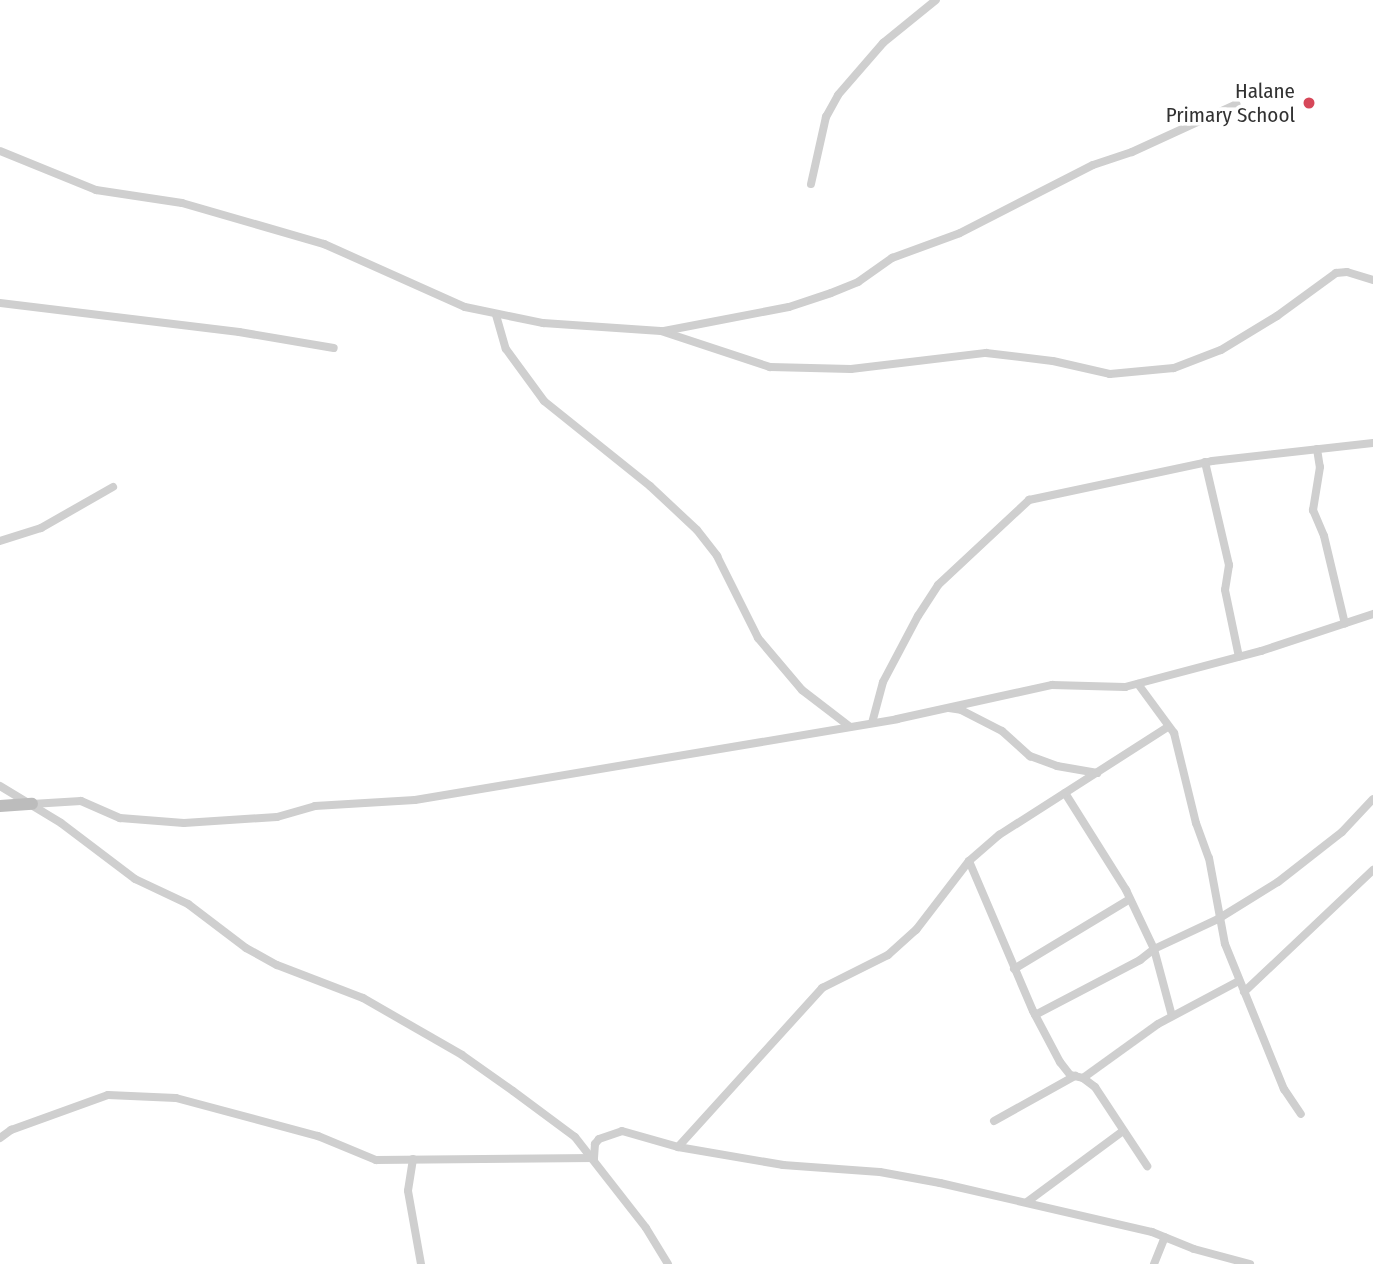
<!DOCTYPE html>
<style>
body{margin:0}
#map{position:relative;width:1373px;height:1264px;overflow:hidden;background:#fff;font-family:"Fira Sans Condensed",sans-serif}
div>[style]{position:absolute}
.street>*{height:8px;margin:-4px;padding:0 4px;transform-origin:4px;border-radius:4px;background:#cfcfcf}
.secondary>*{height:12px;margin:-6px;padding:0 6px;transform-origin:6px;border-radius:6px;background:#bcbcbc}
.dots>*{width:19px;height:19px;translate:-50% -50%;box-sizing:border-box;border:4px solid #fff;border-radius:50%}
span{translate:-50% -50%;white-space:nowrap;text-align:center;line-height:1.15;-webkit-text-stroke:7px #fff;paint-order:stroke}
.poi-label{font-size:21px;color:#323232}
.right{translate:-100% -50%;text-align:right}
</style>
<div id="map">
<div class="street">
<div style="left:0;top:151px;width:104px;rotate:22.1deg"></div>
<div style="left:96px;top:190px;width:87px;rotate:8.6deg"></div>
<div style="left:182px;top:203px;width:148px;rotate:16.1deg"></div>
<div style="left:324px;top:244px;width:154px;rotate:24.1deg"></div>
<div style="left:465px;top:307px;width:80px;rotate:11.6deg"></div>
<div style="left:543px;top:323px;width:118px;rotate:3.9deg"></div>
<div style="left:661px;top:331px;width:115px;rotate:18.3deg"></div>
<div style="left:770px;top:367px;width:81px;rotate:1.4deg"></div>
<div style="left:851px;top:369px;width:136px;rotate:-6.8deg"></div>
<div style="left:986px;top:353px;width:67px;rotate:6.8deg"></div>
<div style="left:1053px;top:361px;width:58px;rotate:12.8deg"></div>
<div style="left:1110px;top:374px;width:64px;rotate:-5.4deg"></div>
<div style="left:1174px;top:368px;width:50px;rotate:-21deg"></div>
<div style="left:1221px;top:350px;width:66px;rotate:-31.3deg"></div>
<div style="left:1277px;top:316px;width:73px;rotate:-36.1deg"></div>
<div style="left:1336px;top:273px;width:11px;rotate:-5deg"></div>
<div style="left:1347px;top:272px;width:27px;rotate:17deg"></div>
<div style="left:811px;top:184px;width:69px;rotate:-77.4deg"></div>
<div style="left:826px;top:117px;width:25px;rotate:-61deg"></div>
<div style="left:838px;top:95px;width:69px;rotate:-49.1deg"></div>
<div style="left:883px;top:43px;width:68px;rotate:-39.1deg"></div>
<div style="left:0;top:303px;width:241px;rotate:6.9deg"></div>
<div style="left:239px;top:332px;width:96px;rotate:9.6deg"></div>
<div style="left:496px;top:315px;width:35px;rotate:74deg"></div>
<div style="left:506px;top:349px;width:64px;rotate:53.8deg"></div>
<div style="left:544px;top:401px;width:136px;rotate:38.7deg"></div>
<div style="left:650px;top:486px;width:64px;rotate:43.1deg"></div>
<div style="left:697px;top:530px;width:33px;rotate:52deg"></div>
<div style="left:717px;top:556px;width:92px;rotate:63.4deg"></div>
<div style="left:758px;top:638px;width:68px;rotate:49.8deg"></div>
<div style="left:802px;top:690px;width:59px;rotate:37.5deg"></div>
<div style="left:664px;top:331px;width:127px;rotate:-10.9deg"></div>
<div style="left:789px;top:307px;width:44px;rotate:-18.4deg"></div>
<div style="left:831px;top:293px;width:29px;rotate:-22deg"></div>
<div style="left:858px;top:282px;width:42px;rotate:-35.2deg"></div>
<div style="left:892px;top:258px;width:72px;rotate:-20.2deg"></div>
<div style="left:960px;top:233px;width:149px;rotate:-27.1deg"></div>
<div style="left:1093px;top:165px;width:41px;rotate:-18.4deg"></div>
<div style="left:1132px;top:152px;width:115px;rotate:-24.6deg"></div>
<div style="left:1317px;top:449px;width:18px;rotate:81deg"></div>
<div style="left:1320px;top:467px;width:44px;rotate:99.2deg"></div>
<div style="left:1313px;top:510px;width:28px;rotate:67deg"></div>
<div style="left:1324px;top:536px;width:90px;rotate:76.6deg"></div>
<div style="left:1205px;top:462px;width:106px;rotate:76.9deg"></div>
<div style="left:1229px;top:565px;width:25px;rotate:99deg"></div>
<div style="left:1225px;top:590px;width:68px;rotate:78.2deg"></div>
<div style="left:0;top:541px;width:43px;rotate:-17.6deg"></div>
<div style="left:41px;top:528px;width:83px;rotate:-29.7deg"></div>
<div style="left:1138px;top:684px;width:61px;rotate:53.7deg"></div>
<div style="left:1174px;top:733px;width:93px;rotate:76.3deg"></div>
<div style="left:1196px;top:823px;width:37px;rotate:70deg"></div>
<div style="left:1209px;top:858px;width:87px;rotate:79.5deg"></div>
<div style="left:1225px;top:944px;width:157px;rotate:67.9deg"></div>
<div style="left:1284px;top:1089px;width:30px;rotate:56deg"></div>
<div style="left:949px;top:708px;width:12px;rotate:9deg"></div>
<div style="left:961px;top:710px;width:46px;rotate:27.1deg"></div>
<div style="left:1002px;top:731px;width:38px;rotate:42deg"></div>
<div style="left:1030px;top:756px;width:29px;rotate:20deg"></div>
<div style="left:1057px;top:766px;width:41px;rotate:9.9deg"></div>
<div style="left:872px;top:723px;width:42px;rotate:-75deg"></div>
<div style="left:883px;top:682px;width:75px;rotate:-62.1deg"></div>
<div style="left:918px;top:616px;width:37px;rotate:-57deg"></div>
<div style="left:938px;top:585px;width:125px;rotate:-43deg"></div>
<div style="left:1029px;top:500px;width:187px;rotate:-12deg"></div>
<div style="left:1212px;top:461px;width:162px;rotate:-6.4deg"></div>
<div style="left:0;top:786px;width:71px;rotate:31.2deg"></div>
<div style="left:61px;top:823px;width:93px;rotate:37.1deg"></div>
<div style="left:135px;top:879px;width:59px;rotate:25.3deg"></div>
<div style="left:188px;top:904px;width:73px;rotate:37.2deg"></div>
<div style="left:246px;top:948px;width:35px;rotate:29deg"></div>
<div style="left:277px;top:965px;width:92px;rotate:21deg"></div>
<div style="left:363px;top:998px;width:114px;rotate:29.9deg"></div>
<div style="left:462px;top:1055px;width:62px;rotate:35.2deg"></div>
<div style="left:513px;top:1091px;width:77px;rotate:36.6deg"></div>
<div style="left:575px;top:1137px;width:115px;rotate:52deg"></div>
<div style="left:646px;top:1228px;width:42px;rotate:58.6deg"></div>
<div style="left:1065px;top:793px;width:115px;rotate:57.8deg"></div>
<div style="left:1126px;top:890px;width:65px;rotate:64.6deg"></div>
<div style="left:1154px;top:949px;width:69px;rotate:75deg"></div>
<div style="left:32px;top:804px;width:49px;rotate:-3.5deg"></div>
<div style="left:81px;top:801px;width:43px;rotate:23.6deg"></div>
<div style="left:120px;top:818px;width:64px;rotate:4.5deg"></div>
<div style="left:184px;top:823px;width:93px;rotate:-3.7deg"></div>
<div style="left:277px;top:817px;width:40px;rotate:-16deg"></div>
<div style="left:315px;top:806px;width:100px;rotate:-3.4deg"></div>
<div style="left:415px;top:800px;width:489px;rotate:-9.5deg"></div>
<div style="left:897px;top:719px;width:159px;rotate:-12.4deg"></div>
<div style="left:1052px;top:685px;width:73px;rotate:1.6deg"></div>
<div style="left:1125px;top:687px;width:141px;rotate:-14.8deg"></div>
<div style="left:1261px;top:651px;width:118px;rotate:-18.3deg"></div>
<div style="left:969px;top:861px;width:163px;rotate:66.9deg"></div>
<div style="left:1033px;top:1011px;width:58px;rotate:62.1deg"></div>
<div style="left:1060px;top:1062px;width:16px;rotate:52deg"></div>
<div style="left:1070px;top:1075px;width:13px;rotate:13deg"></div>
<div style="left:1083px;top:1078px;width:15px;rotate:37deg"></div>
<div style="left:1095px;top:1087px;width:95px;rotate:56.6deg"></div>
<div style="left:1014px;top:969px;width:135px;rotate:-31.1deg"></div>
<div style="left:1244px;top:992px;width:178px;rotate:-43.4deg"></div>
<div style="left:1035px;top:1015px;width:119px;rotate:-27.6deg"></div>
<div style="left:1140px;top:960px;width:18px;rotate:-38deg"></div>
<div style="left:1154px;top:949px;width:71px;rotate:-25.1deg"></div>
<div style="left:1218px;top:919px;width:70px;rotate:-31.7deg"></div>
<div style="left:1278px;top:882px;width:81px;rotate:-38deg"></div>
<div style="left:1342px;top:832px;width:45px;rotate:-46.8deg"></div>
<div style="left:1083px;top:1078px;width:92px;rotate:-35.8deg"></div>
<div style="left:1158px;top:1024px;width:92px;rotate:-28deg"></div>
<div style="left:994px;top:1121px;width:93px;rotate:-29.1deg"></div>
<div style="left:0;top:1138px;width:14px;rotate:-36deg"></div>
<div style="left:11px;top:1130px;width:103px;rotate:-19.8deg"></div>
<div style="left:108px;top:1095px;width:68px;rotate:2.5deg"></div>
<div style="left:176px;top:1098px;width:147px;rotate:15deg"></div>
<div style="left:318px;top:1136px;width:63px;rotate:22.5deg"></div>
<div style="left:376px;top:1160px;width:218px;rotate:-0.5deg"></div>
<div style="left:594px;top:1158px;width:14px;rotate:-86deg"></div>
<div style="left:595px;top:1144px;width:6px;rotate:-51deg"></div>
<div style="left:599px;top:1139px;width:24px;rotate:-19deg"></div>
<div style="left:622px;top:1131px;width:58px;rotate:15.9deg"></div>
<div style="left:678px;top:1147px;width:107px;rotate:9.7deg"></div>
<div style="left:783px;top:1165px;width:97px;rotate:4.1deg"></div>
<div style="left:880px;top:1172px;width:61px;rotate:10.4deg"></div>
<div style="left:940px;top:1183px;width:218px;rotate:13deg"></div>
<div style="left:1152px;top:1232px;width:45px;rotate:22deg"></div>
<div style="left:1194px;top:1249px;width:58px;rotate:15deg"></div>
<div style="left:678px;top:1147px;width:215px;rotate:-47.8deg"></div>
<div style="left:822px;top:988px;width:74px;rotate:-26.6deg"></div>
<div style="left:888px;top:955px;width:38px;rotate:-42deg"></div>
<div style="left:916px;top:930px;width:87px;rotate:-52.5deg"></div>
<div style="left:969px;top:861px;width:40px;rotate:-41deg"></div>
<div style="left:999px;top:835px;width:201px;rotate:-32.6deg"></div>
<div style="left:413px;top:1159px;width:32px;rotate:99deg"></div>
<div style="left:408px;top:1191px;width:74px;rotate:79.9deg"></div>
<div style="left:1027px;top:1202px;width:119px;rotate:-36.5deg"></div>
<div style="left:1154px;top:1264px;width:29px;rotate:-68deg"></div>
</div>
<div class="secondary">
<div style="left:0;top:806px;width:32px;rotate:-4deg"></div>
</div>
<div class="dots">
<div style="left:1309px;top:103px;background:#d64759"></div>
</div>
<div class="poi-label">
<span class="right" style="left:1295px;top:103px">Halane<br>Primary School</span>
</div>
</div>
